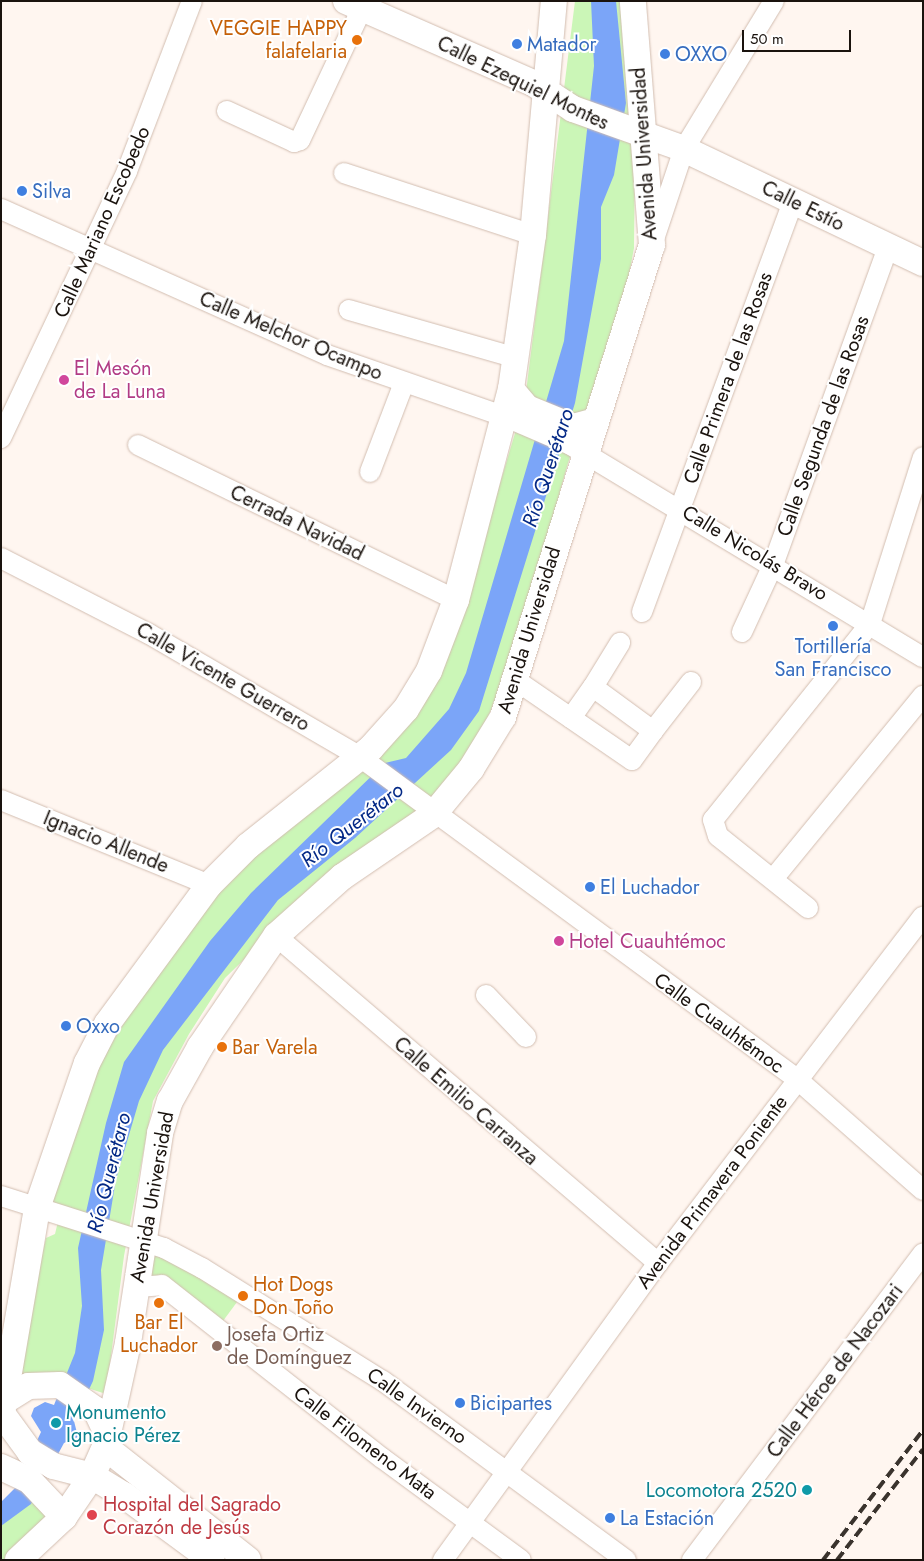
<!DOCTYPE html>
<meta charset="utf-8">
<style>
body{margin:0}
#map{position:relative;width:924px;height:1561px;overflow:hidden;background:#fff6f0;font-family:Jost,sans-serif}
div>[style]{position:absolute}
.green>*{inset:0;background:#cbf6b7}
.water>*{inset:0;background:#7ba5f8}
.roads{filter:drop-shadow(0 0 1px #d2bdb0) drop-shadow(0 0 1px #d2bdb0)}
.minor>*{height:20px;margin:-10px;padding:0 10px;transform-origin:10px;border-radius:10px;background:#fff}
.major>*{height:26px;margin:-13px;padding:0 13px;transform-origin:13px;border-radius:13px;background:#fff}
.rail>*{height:4px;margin-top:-2px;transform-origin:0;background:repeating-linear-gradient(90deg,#3a332d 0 10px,transparent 0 15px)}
.dots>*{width:14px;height:14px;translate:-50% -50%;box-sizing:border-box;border:2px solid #fff;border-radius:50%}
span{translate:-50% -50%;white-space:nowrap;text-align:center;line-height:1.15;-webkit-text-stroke:4px #fff;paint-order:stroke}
.food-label{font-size:20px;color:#c56008}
.right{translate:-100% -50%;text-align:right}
.left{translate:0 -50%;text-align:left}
.shop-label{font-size:20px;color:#366cbe}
.street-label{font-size:20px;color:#1a130e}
.hotel-label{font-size:20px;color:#b23c85}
.education-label{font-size:20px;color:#785e54}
.culture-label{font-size:20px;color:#0d838f}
.health-label{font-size:20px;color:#be3a42}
.water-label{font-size:21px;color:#042986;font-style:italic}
.frame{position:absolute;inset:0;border:2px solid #1a130e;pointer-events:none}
.scale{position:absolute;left:742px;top:30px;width:109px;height:22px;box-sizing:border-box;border:2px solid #1a130e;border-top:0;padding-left:6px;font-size:15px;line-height:18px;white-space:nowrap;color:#1a130e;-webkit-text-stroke:4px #fff;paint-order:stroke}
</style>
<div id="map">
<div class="green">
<div style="clip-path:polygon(575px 1px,620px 1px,635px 159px,634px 248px,623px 307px,568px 463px,518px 643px,480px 737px,442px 789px,271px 933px,225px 978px,189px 1034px,153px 1101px,124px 1256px,106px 1394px,63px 1380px,22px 1374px,36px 1280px,46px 1238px,55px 1234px,61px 1209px,52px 1201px,100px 1062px,128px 1016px,218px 892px,449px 653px,525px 400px)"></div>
<div style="clip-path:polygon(150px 1252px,240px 1298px,223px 1321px,146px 1278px)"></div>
<div style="clip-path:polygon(42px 1490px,56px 1504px,18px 1560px,1px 1560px,1px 1526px)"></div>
</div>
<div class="water">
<div style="clip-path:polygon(591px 1px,616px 1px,626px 103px,614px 175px,601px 207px,601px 259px,575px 403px,479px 711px,451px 750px,355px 838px,278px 900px,163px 1050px,139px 1101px,116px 1179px,101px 1270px,104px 1330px,93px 1381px,74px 1421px,78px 1437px,64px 1443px,31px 1504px,1px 1526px,1px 1502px,15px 1488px,41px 1432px,31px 1416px,34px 1408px,45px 1402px,54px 1405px,75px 1353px,82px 1306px,78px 1248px,106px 1123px,124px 1062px,210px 941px,251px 893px,385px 763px,406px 758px,449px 709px,466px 673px,564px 341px,594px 66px)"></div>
</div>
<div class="roads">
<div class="minor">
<div style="left:227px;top:111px;width:74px;rotate:24.8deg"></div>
<div style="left:294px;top:142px;width:6px;rotate:-18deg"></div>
<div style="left:300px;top:140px;width:146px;rotate:-64.8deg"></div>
<div style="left:344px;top:173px;width:199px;rotate:18.2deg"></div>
<div style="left:1px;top:209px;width:357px;rotate:24.1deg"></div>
<div style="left:327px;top:355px;width:189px;rotate:19.1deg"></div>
<div style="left:506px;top:417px;width:71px;rotate:23.3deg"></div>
<div style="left:571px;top:445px;width:411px;rotate:31.1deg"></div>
<div style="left:654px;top:239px;width:95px;rotate:-71.6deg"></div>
<div style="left:684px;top:149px;width:173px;rotate:-58.7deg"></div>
<div style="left:349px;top:310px;width:174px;rotate:16deg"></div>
<div style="left:1px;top:438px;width:295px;rotate:-64.7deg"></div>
<div style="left:127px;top:171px;width:182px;rotate:-69.1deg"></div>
<div style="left:138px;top:445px;width:354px;rotate:26deg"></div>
<div style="left:370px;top:472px;width:95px;rotate:-69.1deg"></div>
<div style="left:1px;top:558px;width:166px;rotate:27.2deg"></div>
<div style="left:149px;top:634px;width:244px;rotate:30.2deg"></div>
<div style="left:360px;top:757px;width:543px;rotate:36.38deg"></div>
<div style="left:797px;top:1079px;width:168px;rotate:41.4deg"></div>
<div style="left:642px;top:612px;width:438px;rotate:-69.8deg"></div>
<div style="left:742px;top:632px;width:74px;rotate:-65.2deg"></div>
<div style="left:773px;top:565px;width:338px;rotate:-70.1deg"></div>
<div style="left:514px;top:679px;width:143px;rotate:34.5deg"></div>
<div style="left:632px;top:760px;width:36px;rotate:-54deg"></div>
<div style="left:653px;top:731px;width:74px;rotate:-143.7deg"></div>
<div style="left:593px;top:687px;width:52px;rotate:-58.5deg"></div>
<div style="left:571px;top:718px;width:38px;rotate:-55deg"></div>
<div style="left:653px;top:731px;width:62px;rotate:-52.2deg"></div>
<div style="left:1px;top:800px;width:225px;rotate:22.2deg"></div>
<div style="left:773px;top:879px;width:237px;rotate:-50.7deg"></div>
<div style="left:808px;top:908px;width:115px;rotate:-141.3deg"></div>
<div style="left:718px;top:836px;width:17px;rotate:-107deg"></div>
<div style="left:713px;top:820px;width:251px;rotate:-51.3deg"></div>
<div style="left:870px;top:624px;width:175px;rotate:-72.4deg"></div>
<div style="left:276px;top:936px;width:503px;rotate:40.56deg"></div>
<div style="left:486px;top:995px;width:58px;rotate:46.4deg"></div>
<div style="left:1px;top:1196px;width:171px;rotate:17.7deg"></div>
<div style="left:164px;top:1248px;width:43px;rotate:27.8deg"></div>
<div style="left:202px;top:1268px;width:213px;rotate:32deg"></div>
<div style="left:383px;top:1381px;width:302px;rotate:36.4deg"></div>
<div style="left:136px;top:1287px;width:26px;rotate:-4deg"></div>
<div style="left:162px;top:1285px;width:280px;rotate:38.2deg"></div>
<div style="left:382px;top:1458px;width:172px;rotate:36.3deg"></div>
<div style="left:443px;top:1560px;width:367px;rotate:-54.1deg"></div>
<div style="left:658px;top:1263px;width:436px;rotate:-52.6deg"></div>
<div style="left:692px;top:1560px;width:384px;rotate:-53deg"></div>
</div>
<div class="major">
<div style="left:346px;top:1px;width:204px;rotate:23.7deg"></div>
<div style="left:533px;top:83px;width:48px;rotate:33deg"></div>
<div style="left:573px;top:109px;width:118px;rotate:19.8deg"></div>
<div style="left:684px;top:149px;width:265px;rotate:25.5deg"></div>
<div style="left:511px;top:389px;width:25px;rotate:50deg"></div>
<div style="left:527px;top:408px;width:50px;rotate:22.4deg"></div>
<div style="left:573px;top:427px;width:23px;rotate:-15deg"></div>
<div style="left:6px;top:1400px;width:26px;rotate:-32deg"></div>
<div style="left:28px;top:1386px;width:32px;rotate:-2deg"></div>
<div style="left:60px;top:1385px;width:44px;rotate:34.8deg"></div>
<div style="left:96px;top:1410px;width:29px;rotate:65deg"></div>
<div style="left:3px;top:1415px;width:46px;rotate:53.9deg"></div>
<div style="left:30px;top:1452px;width:27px;rotate:31deg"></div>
<div style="left:53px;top:1466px;width:40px;rotate:14.4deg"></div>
<div style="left:92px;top:1476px;width:37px;rotate:31deg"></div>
<div style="left:124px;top:1495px;width:109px;rotate:36.5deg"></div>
<div style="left:1px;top:1419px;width:214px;rotate:-80.3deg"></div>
<div style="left:37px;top:1208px;width:153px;rotate:-71deg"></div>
<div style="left:87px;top:1063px;width:44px;rotate:-62.9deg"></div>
<div style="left:107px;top:1024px;width:172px;rotate:-53.7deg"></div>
<div style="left:209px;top:885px;width:55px;rotate:-45deg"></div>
<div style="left:248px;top:846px;width:157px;rotate:-38.5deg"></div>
<div style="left:371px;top:748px;width:52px;rotate:-48.1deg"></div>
<div style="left:406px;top:709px;width:44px;rotate:-58.8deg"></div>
<div style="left:429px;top:671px;width:76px;rotate:-69.2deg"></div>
<div style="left:456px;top:600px;width:218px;rotate:-75.4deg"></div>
<div style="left:511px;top:389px;width:156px;rotate:-81.9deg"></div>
<div style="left:533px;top:235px;width:235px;rotate:-84.9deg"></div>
<div style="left:105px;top:1447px;width:182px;rotate:38.3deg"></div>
<div style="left:1px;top:1467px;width:31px;rotate:25deg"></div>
<div style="left:29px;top:1480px;width:51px;rotate:46.6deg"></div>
<div style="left:18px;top:1560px;width:63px;rotate:-43.1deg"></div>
<div style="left:64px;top:1517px;width:50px;rotate:-55.7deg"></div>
<div style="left:92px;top:1476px;width:32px;rotate:-66deg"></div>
<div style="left:105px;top:1447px;width:107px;rotate:-77.5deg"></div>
<div style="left:128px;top:1343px;width:212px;rotate:-81.3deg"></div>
<div style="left:160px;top:1133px;width:34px;rotate:-73deg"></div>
<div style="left:170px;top:1101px;width:62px;rotate:-60.9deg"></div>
<div style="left:200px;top:1047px;width:135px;rotate:-55.6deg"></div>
<div style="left:276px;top:936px;width:89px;rotate:-41.8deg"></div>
<div style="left:342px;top:877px;width:110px;rotate:-34.3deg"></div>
<div style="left:433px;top:815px;width:60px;rotate:-50.4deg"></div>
<div style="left:471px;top:769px;width:61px;rotate:-58.4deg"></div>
<div style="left:503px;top:717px;width:495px;rotate:-72.5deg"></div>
<div style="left:652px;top:245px;width:245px;rotate:-94.5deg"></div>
</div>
</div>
<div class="rail">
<div style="left:823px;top:1560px;width:164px;rotate:-52.4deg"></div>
<div style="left:837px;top:1560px;width:140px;rotate:-52.2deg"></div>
</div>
<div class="dots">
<div style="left:357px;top:40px;background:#e8710a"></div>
<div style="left:517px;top:44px;background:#3f7fe0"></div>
<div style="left:665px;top:54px;background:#3f7fe0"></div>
<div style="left:22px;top:191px;background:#3f7fe0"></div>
<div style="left:64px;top:380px;background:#d1479c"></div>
<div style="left:833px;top:626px;background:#3f7fe0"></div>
<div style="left:590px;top:887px;background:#3f7fe0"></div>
<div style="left:559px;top:941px;background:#d1479c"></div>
<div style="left:66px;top:1026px;background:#3f7fe0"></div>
<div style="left:222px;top:1047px;background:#e8710a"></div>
<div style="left:243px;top:1296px;background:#e8710a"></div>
<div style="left:159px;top:1303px;background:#e8710a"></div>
<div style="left:217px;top:1346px;background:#8d6e63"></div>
<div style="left:460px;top:1403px;background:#3f7fe0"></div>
<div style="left:56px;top:1423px;background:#0f9aa8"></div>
<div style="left:807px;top:1490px;background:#0f9aa8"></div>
<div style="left:92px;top:1515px;background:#e0444e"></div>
<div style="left:610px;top:1518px;background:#3f7fe0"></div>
</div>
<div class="food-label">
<span class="right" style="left:347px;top:40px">VEGGIE HAPPY<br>falafelaria</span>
<span class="left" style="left:232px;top:1047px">Bar Varela</span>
<span class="left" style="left:253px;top:1296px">Hot Dogs<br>Don Toño</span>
<span style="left:159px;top:1334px">Bar El<br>Luchador</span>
</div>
<div class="shop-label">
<span class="left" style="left:527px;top:44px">Matador</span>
<span class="left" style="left:675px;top:54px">OXXO</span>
<span class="left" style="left:32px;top:191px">Silva</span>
<span style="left:833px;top:658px">Tortillería<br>San Francisco</span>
<span class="left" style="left:600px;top:887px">El Luchador</span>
<span class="left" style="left:76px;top:1026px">Oxxo</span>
<span class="left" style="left:470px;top:1403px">Bicipartes</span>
<span class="left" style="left:620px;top:1518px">La Estación</span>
</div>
<div class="street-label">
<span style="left:523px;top:83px;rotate:26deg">Calle Ezequiel Montes</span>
<span style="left:644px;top:154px;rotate:-94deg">Avenida Universidad</span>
<span style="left:803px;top:206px;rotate:26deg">Calle Estío</span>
<span style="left:102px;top:222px;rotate:-66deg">Calle Mariano Escobedo</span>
<span style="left:291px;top:336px;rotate:23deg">Calle Melchor Ocampo</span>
<span style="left:728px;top:378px;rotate:-70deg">Calle Primera de las Rosas</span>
<span style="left:823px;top:426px;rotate:-70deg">Calle Segunda de las Rosas</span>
<span style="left:297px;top:523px;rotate:26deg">Cerrada Navidad</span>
<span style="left:755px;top:553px;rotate:31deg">Calle Nicolás Bravo</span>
<span style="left:529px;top:630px;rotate:-73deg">Avenida Universidad</span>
<span style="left:223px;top:677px;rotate:30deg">Calle Vicente Guerrero</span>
<span style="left:106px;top:842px;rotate:22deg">Ignacio Allende</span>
<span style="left:719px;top:1023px;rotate:36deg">Calle Cuauhtémoc</span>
<span style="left:466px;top:1101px;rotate:41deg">Calle Emilio Carranza</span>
<span style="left:712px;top:1192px;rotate:-53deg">Avenida Primavera Poniente</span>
<span style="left:152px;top:1197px;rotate:-80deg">Avenida Universidad</span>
<span style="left:835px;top:1371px;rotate:-53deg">Calle Héroe de Nacozari</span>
<span style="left:417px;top:1406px;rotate:35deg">Calle Invierno</span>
<span style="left:365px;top:1443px;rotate:37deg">Calle Filomeno Mata</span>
</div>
<div class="hotel-label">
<span class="left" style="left:74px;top:380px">El Mesón<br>de La Luna</span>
<span class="left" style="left:569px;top:941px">Hotel Cuauhtémoc</span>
</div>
<div class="education-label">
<span class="left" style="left:227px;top:1346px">Josefa Ortiz<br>de Domínguez</span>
</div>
<div class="culture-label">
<span class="left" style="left:66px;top:1424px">Monumento<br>Ignacio Pérez</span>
<span class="right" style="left:797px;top:1490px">Locomotora 2520</span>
</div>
<div class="health-label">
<span class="left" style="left:103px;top:1516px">Hospital del Sagrado<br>Corazón de Jesús</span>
</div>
<div class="water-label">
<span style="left:548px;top:468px;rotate:-72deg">Río Querétaro</span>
<span style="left:352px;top:825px;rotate:-38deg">Río Querétaro</span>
<span style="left:109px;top:1173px;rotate:-76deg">Río Querétaro</span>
</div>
<div class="frame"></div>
<div class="scale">50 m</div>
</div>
